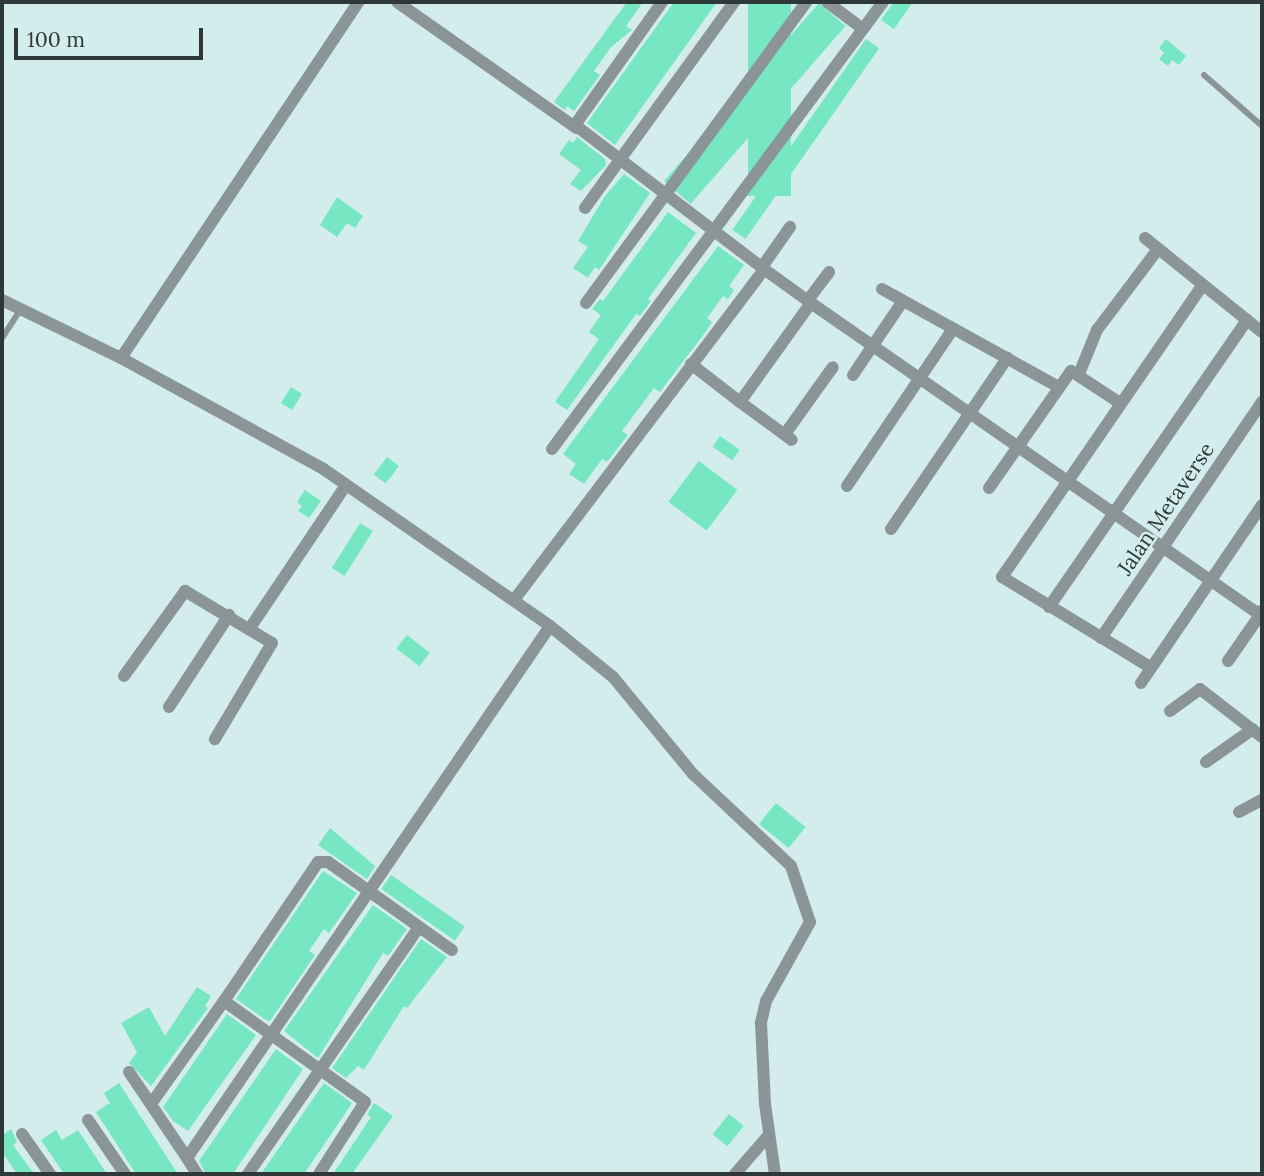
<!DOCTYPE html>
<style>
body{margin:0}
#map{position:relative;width:1264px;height:1176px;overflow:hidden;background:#d3edec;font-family:Lora,serif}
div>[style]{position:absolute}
.building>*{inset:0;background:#76e6c3;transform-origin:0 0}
.lane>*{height:6px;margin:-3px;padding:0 3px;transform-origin:3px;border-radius:3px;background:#8b9598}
.street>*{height:12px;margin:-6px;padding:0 6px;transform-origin:6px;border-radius:6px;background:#8b9598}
span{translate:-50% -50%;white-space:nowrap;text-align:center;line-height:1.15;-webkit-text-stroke:5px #d3edec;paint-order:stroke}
.street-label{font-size:21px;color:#2d3837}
.frame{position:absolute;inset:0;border:4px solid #2d3837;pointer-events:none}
.scale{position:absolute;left:14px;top:28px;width:189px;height:32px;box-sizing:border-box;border:4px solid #2d3837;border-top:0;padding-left:9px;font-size:21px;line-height:24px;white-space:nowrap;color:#2d3837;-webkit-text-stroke:5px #d3edec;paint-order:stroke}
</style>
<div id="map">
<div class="building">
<div style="clip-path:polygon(627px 2px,643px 2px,626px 26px,632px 30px,611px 47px,594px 71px,600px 75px,574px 111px,567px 106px,565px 110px,554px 102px)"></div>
<div style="clip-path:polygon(674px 2px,717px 2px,615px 145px,587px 123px)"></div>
<div style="left:748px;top:2px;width:43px;height:194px"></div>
<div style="clip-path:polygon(894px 2px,913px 2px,894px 29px,881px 20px)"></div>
<div style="left:819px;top:3px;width:35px;height:236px;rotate:41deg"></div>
<div style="left:866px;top:39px;width:16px;height:233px;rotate:35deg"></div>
<div style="clip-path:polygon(1166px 39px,1186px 56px,1179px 65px,1172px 60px,1168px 66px,1159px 59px,1164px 53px,1159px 48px)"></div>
<div style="clip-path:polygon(577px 137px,605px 159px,606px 165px,581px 191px,570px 184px,581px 170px,559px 154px,569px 140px,573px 143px)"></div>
<div style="clip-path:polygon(624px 174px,650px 193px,599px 270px,595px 267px,588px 278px,573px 268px,588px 247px,578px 241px,605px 196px)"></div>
<div style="clip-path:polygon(337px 197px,363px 216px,355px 228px,347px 223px,337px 237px,320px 225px)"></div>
<div style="clip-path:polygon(668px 212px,696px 233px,648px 299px,651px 301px,640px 316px,636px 314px,567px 410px,555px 402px,599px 339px,589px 332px,601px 315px,592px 309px,600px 299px,603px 301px)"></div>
<div style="clip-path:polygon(718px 246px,744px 265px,729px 286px,734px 290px,728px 299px,723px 296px,707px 318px,712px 322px,707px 330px,660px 392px,654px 388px,622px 431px,628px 435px,607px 462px,602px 459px,584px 484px,569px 474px,576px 464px,563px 454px)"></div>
<div style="left:291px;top:387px;width:13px;height:19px;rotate:32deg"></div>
<div style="left:720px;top:436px;width:24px;height:13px;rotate:35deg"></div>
<div style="left:387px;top:457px;width:15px;height:22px;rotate:37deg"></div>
<div style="left:699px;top:461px;width:48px;height:51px;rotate:37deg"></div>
<div style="clip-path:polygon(305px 490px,321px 501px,309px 518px,298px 511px,302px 506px,297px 502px)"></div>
<div style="left:360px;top:523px;width:15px;height:53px;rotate:32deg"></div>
<div style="left:407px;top:635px;width:29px;height:17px;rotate:38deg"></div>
<div style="left:776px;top:803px;width:38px;height:27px;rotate:39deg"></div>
<div style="clip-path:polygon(330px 828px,375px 866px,367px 879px,318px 845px)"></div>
<div style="clip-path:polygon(323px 871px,357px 893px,329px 933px,324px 929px,309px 951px,315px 955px,270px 1021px,266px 1020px,236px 999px)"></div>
<div style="left:391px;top:875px;width:90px;height:17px;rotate:35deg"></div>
<div style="clip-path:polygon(373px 905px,407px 929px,388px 956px,383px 953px,318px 1058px,284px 1031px)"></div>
<div style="clip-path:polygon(421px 939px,447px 957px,407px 1008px,404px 1006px,364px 1070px,358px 1066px,346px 1078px,332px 1068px)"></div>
<div style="clip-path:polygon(197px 987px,211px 996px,205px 1006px,208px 1008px,151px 1086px,129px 1063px,137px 1052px,121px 1023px,149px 1007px,165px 1036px)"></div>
<div style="clip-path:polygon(227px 1014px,256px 1035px,188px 1131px,173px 1121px,163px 1107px)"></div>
<div style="clip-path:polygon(276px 1049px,303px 1069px,233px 1174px,206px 1174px,199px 1161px)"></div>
<div style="clip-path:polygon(119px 1083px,170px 1162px,178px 1174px,136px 1174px,96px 1112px,110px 1103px,104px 1093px)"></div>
<div style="clip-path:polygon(324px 1083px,352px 1103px,336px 1127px,304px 1174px,261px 1174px)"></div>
<div style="clip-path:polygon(374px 1103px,393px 1116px,352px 1174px,333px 1174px,371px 1117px,367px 1115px)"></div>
<div style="left:729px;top:1114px;width:19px;height:26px;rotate:39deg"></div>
<div style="clip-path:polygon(11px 1129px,17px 1142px,13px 1145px,34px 1174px,17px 1174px,2px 1152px,2px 1136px)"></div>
<div style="clip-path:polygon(56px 1130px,62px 1140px,78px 1130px,107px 1174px,64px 1174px,41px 1140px)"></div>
</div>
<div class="lane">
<div style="left:1204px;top:75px;width:77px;rotate:41.3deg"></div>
<div style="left:2px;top:338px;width:33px;rotate:-57deg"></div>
</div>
<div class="street">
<div style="left:397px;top:2px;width:219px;rotate:35.1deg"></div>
<div style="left:827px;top:2px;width:45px;rotate:36.9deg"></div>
<div style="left:585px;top:208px;width:254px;rotate:-54.1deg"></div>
<div style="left:1145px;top:238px;width:150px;rotate:38.8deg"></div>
<div style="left:762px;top:267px;width:49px;rotate:-55deg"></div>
<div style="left:882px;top:289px;width:202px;rotate:29deg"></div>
<div style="left:2px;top:300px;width:132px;rotate:26deg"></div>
<div style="left:121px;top:358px;width:229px;rotate:28.7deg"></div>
<div style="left:322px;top:468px;width:277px;rotate:34.7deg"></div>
<div style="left:550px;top:626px;width:81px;rotate:39deg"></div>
<div style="left:613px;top:677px;width:126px;rotate:50.5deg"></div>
<div style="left:693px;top:774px;width:134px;rotate:43.2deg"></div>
<div style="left:791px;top:866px;width:59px;rotate:71.3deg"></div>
<div style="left:810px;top:922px;width:90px;rotate:119.1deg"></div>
<div style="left:766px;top:1001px;width:23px;rotate:103deg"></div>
<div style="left:761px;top:1023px;width:81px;rotate:87.2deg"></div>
<div style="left:765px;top:1104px;width:71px;rotate:81.9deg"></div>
<div style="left:808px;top:300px;width:35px;rotate:-53deg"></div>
<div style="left:586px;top:303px;width:373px;rotate:-53.8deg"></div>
<div style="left:811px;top:303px;width:542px;rotate:34.78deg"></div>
<div style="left:1256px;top:612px;width:6px;rotate:-9deg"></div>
<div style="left:121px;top:358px;width:428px;rotate:-56.3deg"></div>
<div style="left:691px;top:364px;width:62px;rotate:37.8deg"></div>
<div style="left:740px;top:402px;width:122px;rotate:-54.4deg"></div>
<div style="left:811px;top:303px;width:58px;rotate:-144.1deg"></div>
<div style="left:1079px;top:374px;width:48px;rotate:-67.8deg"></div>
<div style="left:1097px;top:330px;width:101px;rotate:-53deg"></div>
<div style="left:853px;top:375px;width:89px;rotate:-56deg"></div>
<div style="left:740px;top:402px;width:64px;rotate:36.2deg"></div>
<div style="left:785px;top:434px;width:82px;rotate:-54.4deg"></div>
<div style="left:552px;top:449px;width:556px;rotate:-53.48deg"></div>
<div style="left:847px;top:486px;width:189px;rotate:-56deg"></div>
<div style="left:989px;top:488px;width:143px;rotate:-55deg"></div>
<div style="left:1071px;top:371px;width:59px;rotate:33.1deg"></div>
<div style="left:891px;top:529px;width:207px;rotate:-55.8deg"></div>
<div style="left:514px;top:600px;width:415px;rotate:-52.9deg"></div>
<div style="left:764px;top:269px;width:238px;rotate:-142.7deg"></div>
<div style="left:575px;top:125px;width:151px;rotate:-54.7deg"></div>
<div style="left:1049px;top:607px;width:349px;rotate:-55.4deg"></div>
<div style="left:250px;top:628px;width:172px;rotate:-56.1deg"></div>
<div style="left:1101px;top:638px;width:286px;rotate:-55.7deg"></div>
<div style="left:1228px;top:661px;width:60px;rotate:-55.2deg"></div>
<div style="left:1150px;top:667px;width:173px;rotate:-148.7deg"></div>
<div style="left:1002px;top:577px;width:354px;rotate:-55.5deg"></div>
<div style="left:124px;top:676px;width:105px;rotate:-54.3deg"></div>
<div style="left:185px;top:591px;width:101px;rotate:30.9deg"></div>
<div style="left:272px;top:643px;width:112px;rotate:120.7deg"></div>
<div style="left:1141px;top:683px;width:215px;rotate:-55.8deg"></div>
<div style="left:169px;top:707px;width:110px;rotate:-56.9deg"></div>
<div style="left:1170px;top:711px;width:37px;rotate:-36deg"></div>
<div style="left:1200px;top:689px;width:78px;rotate:37.7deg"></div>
<div style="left:1206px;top:762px;width:57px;rotate:-35.1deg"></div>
<div style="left:1239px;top:812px;width:26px;rotate:-28deg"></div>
<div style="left:224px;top:1001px;width:168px;rotate:-55.9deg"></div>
<div style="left:318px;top:862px;width:10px"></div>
<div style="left:328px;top:862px;width:152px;rotate:35.4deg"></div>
<div style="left:129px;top:1072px;width:104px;rotate:56deg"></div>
<div style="left:151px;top:1104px;width:126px;rotate:-54.7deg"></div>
<div style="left:224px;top:1001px;width:173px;rotate:35.6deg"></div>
<div style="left:365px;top:1102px;width:85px;rotate:122.6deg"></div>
<div style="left:88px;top:1120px;width:65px;rotate:55.6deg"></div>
<div style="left:22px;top:1134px;width:49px;rotate:55deg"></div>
<div style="left:197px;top:1174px;width:19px;rotate:-122deg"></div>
<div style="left:187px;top:1158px;width:644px;rotate:-55.69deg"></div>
<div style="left:248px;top:1174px;width:300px;rotate:-55.3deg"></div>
<div style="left:735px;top:1174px;width:50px;rotate:-49deg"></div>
</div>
<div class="street-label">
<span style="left:1166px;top:509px;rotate:-56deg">Jalan Metaverse</span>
</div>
<div class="frame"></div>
<div class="scale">100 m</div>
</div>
